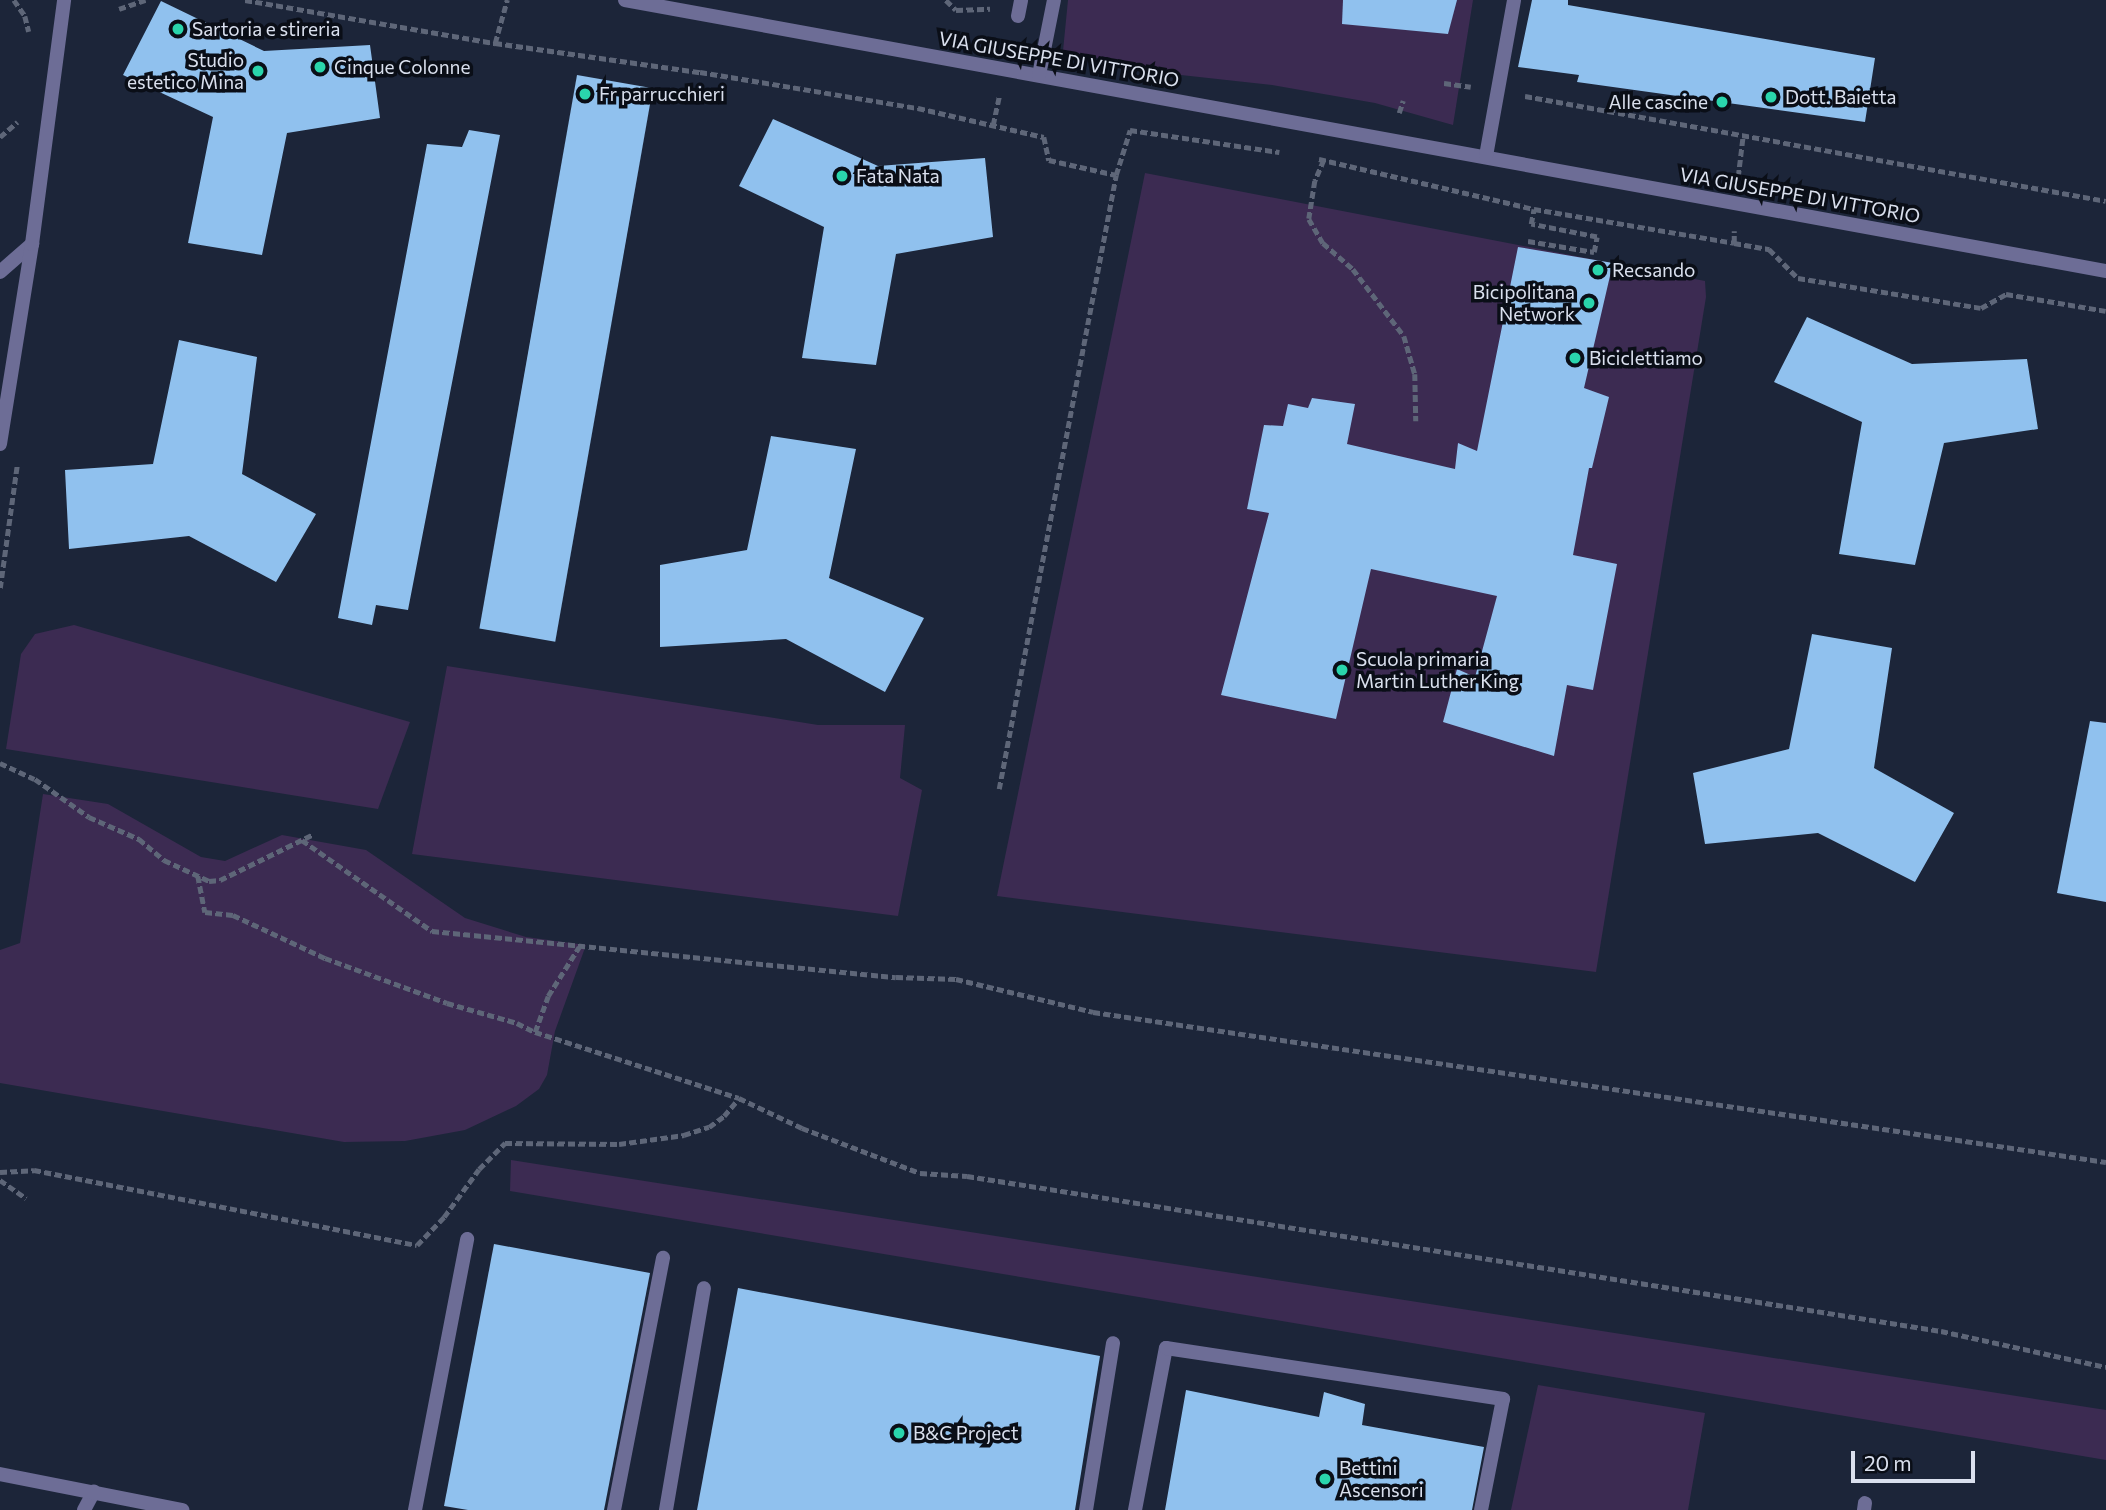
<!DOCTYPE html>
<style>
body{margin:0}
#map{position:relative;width:2106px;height:1510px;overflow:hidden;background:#1c2539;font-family:Commissioner,sans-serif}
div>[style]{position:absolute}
.green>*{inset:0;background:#3c2b52}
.building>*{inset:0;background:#90c1ee;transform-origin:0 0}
.path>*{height:4.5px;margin-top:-2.25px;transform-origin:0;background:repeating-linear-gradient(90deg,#5e6678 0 7px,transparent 0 10.5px)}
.lane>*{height:14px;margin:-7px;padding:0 7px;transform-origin:7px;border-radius:7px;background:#6d6d96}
.street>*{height:14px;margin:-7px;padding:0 7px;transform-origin:7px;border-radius:7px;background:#6d6d96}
.dots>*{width:19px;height:19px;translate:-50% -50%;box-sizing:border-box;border:4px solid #0a0e17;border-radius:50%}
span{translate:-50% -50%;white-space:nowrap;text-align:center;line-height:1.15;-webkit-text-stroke:7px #0a0e17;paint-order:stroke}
.poi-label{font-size:19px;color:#dae0ee}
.left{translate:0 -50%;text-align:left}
.right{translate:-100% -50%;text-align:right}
.street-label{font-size:19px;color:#dae0ee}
.scale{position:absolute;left:1851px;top:1451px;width:124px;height:32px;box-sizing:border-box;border:4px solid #dae0ee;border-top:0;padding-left:9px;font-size:21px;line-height:24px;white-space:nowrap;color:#dae0ee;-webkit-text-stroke:5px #0a0e17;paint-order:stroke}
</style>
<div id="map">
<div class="green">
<div style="clip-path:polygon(1068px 0,1473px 0,1453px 125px,1375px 103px,1272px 85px,1181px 75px,1063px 51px)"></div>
<div style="clip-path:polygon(1145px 173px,1705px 281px,1706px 297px,1596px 972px,997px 896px)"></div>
<div style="clip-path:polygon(74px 625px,410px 722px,378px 809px,6px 749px,21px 654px,35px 634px)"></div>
<div style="clip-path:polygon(447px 666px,818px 725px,905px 725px,900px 778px,922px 790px,898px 916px,412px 854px)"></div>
<div style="clip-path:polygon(43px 794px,108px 804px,201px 857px,225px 861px,282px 835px,366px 850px,465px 918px,526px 937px,586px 945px,555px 1031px,547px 1075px,539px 1089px,516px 1106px,465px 1130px,405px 1141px,344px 1142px,0 1083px,0 950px,20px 943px)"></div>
<div style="clip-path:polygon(511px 1160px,2106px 1410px,2106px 1460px,510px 1191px)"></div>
<div style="clip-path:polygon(1538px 1385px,1705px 1413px,1688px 1510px,1511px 1510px)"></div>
</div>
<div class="building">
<div style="clip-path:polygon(1343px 0,1457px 0,1448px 34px,1342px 24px)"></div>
<div style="clip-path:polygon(1532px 0,1568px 0,1568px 5px,1875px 58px,1865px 122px,1577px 82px,1579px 75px,1518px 67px)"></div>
<div style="clip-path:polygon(161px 1px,264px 51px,370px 45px,380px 118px,287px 133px,262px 255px,188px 243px,213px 117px,123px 75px)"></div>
<div style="left:577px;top:75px;width:77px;height:562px;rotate:10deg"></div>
<div style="clip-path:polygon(773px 119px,878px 166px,985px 158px,993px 237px,896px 254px,876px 365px,802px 358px,824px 227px,739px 186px)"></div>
<div style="clip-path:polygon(469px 130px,500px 135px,408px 610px,376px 605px,372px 625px,338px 618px,427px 144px,462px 147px)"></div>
<div style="clip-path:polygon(1518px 247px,1613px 263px,1584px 388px,1609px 397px,1592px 468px,1589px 468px,1573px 555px,1617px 564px,1593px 690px,1567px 685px,1554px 756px,1443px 722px,1457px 669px,1475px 677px,1497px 596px,1371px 569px,1336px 719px,1221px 695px,1269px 513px,1247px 509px,1264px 425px,1283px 426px,1288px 404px,1308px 408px,1312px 398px,1355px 404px,1347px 444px,1455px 469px,1458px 443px,1477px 451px)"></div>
<div style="clip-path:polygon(1807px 317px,1912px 364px,2027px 359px,2038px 429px,1944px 443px,1915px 565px,1839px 554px,1862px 422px,1774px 382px)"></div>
<div style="clip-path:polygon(179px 340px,257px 357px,242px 474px,316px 514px,276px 582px,189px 536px,69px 549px,65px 470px,153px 464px)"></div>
<div style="clip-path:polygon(771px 436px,856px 449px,829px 578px,924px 618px,885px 692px,786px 639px,660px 647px,660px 565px,747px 550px)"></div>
<div style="clip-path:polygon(1812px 634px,1892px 648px,1874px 768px,1954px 813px,1915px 882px,1818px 833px,1705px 844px,1693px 773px,1789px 749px)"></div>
<div style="clip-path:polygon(2090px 721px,2106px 723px,2106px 902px,2057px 893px)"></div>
<div style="clip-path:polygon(494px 1244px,650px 1273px,604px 1510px,468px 1510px,444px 1506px)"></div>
<div style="clip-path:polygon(738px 1288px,1100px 1356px,1075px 1510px,697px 1510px)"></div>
<div style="clip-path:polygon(1186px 1390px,1319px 1417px,1324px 1392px,1365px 1404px,1362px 1425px,1484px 1447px,1472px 1510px,1165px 1510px)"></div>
</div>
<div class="path">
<div style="left:14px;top:0;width:19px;rotate:55deg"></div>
<div style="left:25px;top:16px;width:16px;rotate:76deg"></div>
<div style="left:245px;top:0;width:254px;rotate:9.8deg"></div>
<div style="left:495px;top:43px;width:207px;rotate:8.1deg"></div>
<div style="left:700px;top:72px;width:221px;rotate:9.4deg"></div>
<div style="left:918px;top:108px;width:129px;rotate:13deg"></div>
<div style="left:1044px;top:137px;width:24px;rotate:78deg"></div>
<div style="left:1049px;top:160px;width:69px;rotate:12.6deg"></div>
<div style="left:1116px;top:175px;width:47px;rotate:-72.7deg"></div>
<div style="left:1130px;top:130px;width:151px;rotate:8.4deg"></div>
<div style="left:946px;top:0;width:14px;rotate:45deg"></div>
<div style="left:956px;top:10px;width:34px;rotate:-2deg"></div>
<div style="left:119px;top:9px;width:28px;rotate:-19deg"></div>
<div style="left:495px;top:43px;width:45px;rotate:-74.4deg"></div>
<div style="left:1444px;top:83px;width:27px;rotate:8deg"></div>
<div style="left:1525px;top:96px;width:590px;rotate:10.24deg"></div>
<div style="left:1399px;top:113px;width:13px;rotate:-72deg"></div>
<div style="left:993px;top:125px;width:30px;rotate:-78deg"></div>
<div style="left:0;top:137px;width:23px;rotate:-41deg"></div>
<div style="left:1319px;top:159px;width:221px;rotate:13.1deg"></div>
<div style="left:1534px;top:209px;width:203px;rotate:9.6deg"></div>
<div style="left:1734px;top:243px;width:12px;rotate:-90deg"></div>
<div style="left:1324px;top:160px;width:23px;rotate:113deg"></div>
<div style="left:1315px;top:181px;width:38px;rotate:99deg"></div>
<div style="left:1309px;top:219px;width:28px;rotate:60deg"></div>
<div style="left:1323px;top:243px;width:40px;rotate:41deg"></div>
<div style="left:1353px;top:269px;width:84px;rotate:52.7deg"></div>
<div style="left:1404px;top:336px;width:40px;rotate:74deg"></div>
<div style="left:1415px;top:374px;width:47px;rotate:88.8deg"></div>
<div style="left:1738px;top:177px;width:42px;rotate:-83.2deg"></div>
<div style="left:1528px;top:241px;width:67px;rotate:9.5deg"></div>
<div style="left:1594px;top:252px;width:15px;rotate:-79deg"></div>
<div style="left:1597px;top:237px;width:67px;rotate:-168.9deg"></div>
<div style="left:1531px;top:224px;width:15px;rotate:-79deg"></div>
<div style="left:1734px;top:243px;width:36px;rotate:10deg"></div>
<div style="left:1769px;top:249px;width:41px;rotate:45deg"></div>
<div style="left:1798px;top:278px;width:185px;rotate:9.3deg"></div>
<div style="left:1981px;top:308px;width:29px;rotate:-29deg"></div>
<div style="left:2006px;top:294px;width:101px;rotate:9.6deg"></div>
<div style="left:0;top:588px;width:123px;rotate:-82.1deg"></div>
<div style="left:0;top:763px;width:38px;rotate:25deg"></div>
<div style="left:35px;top:779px;width:66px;rotate:35.1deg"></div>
<div style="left:89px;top:817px;width:55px;rotate:23.7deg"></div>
<div style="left:139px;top:839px;width:33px;rotate:40deg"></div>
<div style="left:164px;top:860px;width:50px;rotate:25deg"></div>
<div style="left:209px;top:881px;width:11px;rotate:-5deg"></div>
<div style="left:220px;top:880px;width:102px;rotate:-26.1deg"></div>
<div style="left:999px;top:789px;width:625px;rotate:-79.21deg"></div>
<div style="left:302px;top:840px;width:159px;rotate:35deg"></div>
<div style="left:432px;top:931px;width:466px;rotate:5.7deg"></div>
<div style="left:896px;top:977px;width:60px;rotate:1.9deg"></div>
<div style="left:956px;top:979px;width:141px;rotate:13.5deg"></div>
<div style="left:1093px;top:1012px;width:1024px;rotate:8.42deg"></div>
<div style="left:198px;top:876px;width:37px;rotate:79deg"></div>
<div style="left:205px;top:912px;width:28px;rotate:6deg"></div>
<div style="left:233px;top:915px;width:102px;rotate:25.1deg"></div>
<div style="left:325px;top:958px;width:130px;rotate:20.2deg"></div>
<div style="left:447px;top:1003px;width:73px;rotate:15.9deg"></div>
<div style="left:517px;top:1023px;width:20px;rotate:27deg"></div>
<div style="left:535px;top:1032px;width:214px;rotate:17.9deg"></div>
<div style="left:739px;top:1098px;width:70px;rotate:25.5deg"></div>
<div style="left:802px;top:1128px;width:126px;rotate:20.9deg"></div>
<div style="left:920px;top:1173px;width:47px;rotate:3.7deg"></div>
<div style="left:967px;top:1176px;width:986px;rotate:9.04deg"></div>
<div style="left:1941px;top:1331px;width:169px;rotate:12.3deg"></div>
<div style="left:535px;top:1032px;width:38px;rotate:-70deg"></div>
<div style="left:548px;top:996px;width:58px;rotate:-57.7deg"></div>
<div style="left:0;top:1172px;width:34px;rotate:-3deg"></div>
<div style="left:34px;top:1170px;width:390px;rotate:11.1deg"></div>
<div style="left:417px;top:1245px;width:39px;rotate:-46deg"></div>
<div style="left:444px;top:1217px;width:59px;rotate:-53.9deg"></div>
<div style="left:479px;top:1169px;width:37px;rotate:-45deg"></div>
<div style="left:505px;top:1143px;width:114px;rotate:0.5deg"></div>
<div style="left:619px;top:1144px;width:66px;rotate:-7.9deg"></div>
<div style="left:684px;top:1135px;width:26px;rotate:-18deg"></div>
<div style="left:709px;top:1127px;width:19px;rotate:-36deg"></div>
<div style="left:724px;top:1116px;width:23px;rotate:-50deg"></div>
<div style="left:0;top:1180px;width:32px;rotate:35deg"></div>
</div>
<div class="lane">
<div style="left:1018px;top:16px;width:16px;rotate:-79deg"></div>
<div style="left:84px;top:1510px;width:21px;rotate:-62deg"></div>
<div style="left:415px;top:1510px;width:276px;rotate:-79.1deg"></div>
<div style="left:614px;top:1510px;width:257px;rotate:-79deg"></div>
<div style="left:666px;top:1510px;width:225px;rotate:-80.3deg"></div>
<div style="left:1086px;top:1510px;width:169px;rotate:-80.8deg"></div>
<div style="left:1135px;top:1510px;width:165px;rotate:-79.2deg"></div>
<div style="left:1166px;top:1348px;width:341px;rotate:8.6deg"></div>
<div style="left:1503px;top:1399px;width:113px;rotate:101.2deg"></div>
<div style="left:1864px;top:1510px;width:7px;rotate:-82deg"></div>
</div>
<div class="street">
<div style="left:625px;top:0;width:1506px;rotate:10.37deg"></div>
<div style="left:1039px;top:75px;width:76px;rotate:-78.7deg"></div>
<div style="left:1486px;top:156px;width:158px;rotate:-79.8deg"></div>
<div style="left:0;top:272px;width:43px;rotate:-41.2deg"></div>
<div style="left:0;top:444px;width:203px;rotate:-80.9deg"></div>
<div style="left:32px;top:244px;width:246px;rotate:-82.5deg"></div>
<div style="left:0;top:1474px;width:186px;rotate:11.2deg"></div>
</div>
<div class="dots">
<div style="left:178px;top:29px;background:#2ad5ac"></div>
<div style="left:320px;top:67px;background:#2ad5ac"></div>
<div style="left:258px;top:71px;background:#2ad5ac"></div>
<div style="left:585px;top:94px;background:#2ad5ac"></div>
<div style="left:1771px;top:97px;background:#2ad5ac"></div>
<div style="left:1722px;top:102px;background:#2ad5ac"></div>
<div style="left:842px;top:176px;background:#2ad5ac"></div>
<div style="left:1598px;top:270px;background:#2ad5ac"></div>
<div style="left:1589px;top:303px;background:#2ad5ac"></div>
<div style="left:1575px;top:358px;background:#2ad5ac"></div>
<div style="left:1342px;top:670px;background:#2ad5ac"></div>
<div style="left:899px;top:1433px;background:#2ad5ac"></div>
<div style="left:1325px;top:1479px;background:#2ad5ac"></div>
</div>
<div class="poi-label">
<span class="left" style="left:192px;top:29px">Sartoria e stireria</span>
<span class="right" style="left:244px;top:71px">Studio<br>estetico Mina</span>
<span class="left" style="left:334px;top:67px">Cinque Colonne</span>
<span class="left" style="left:599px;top:94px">Fr parrucchieri</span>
<span class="left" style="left:1785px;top:97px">Dott. Baietta</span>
<span class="right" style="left:1708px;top:102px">Alle cascine</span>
<span class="left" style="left:856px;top:176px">Fata Nata</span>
<span class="left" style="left:1612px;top:270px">Recsando</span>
<span class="right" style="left:1575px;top:303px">Bicipolitana<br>Network</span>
<span class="left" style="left:1589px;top:358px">Biciclettiamo</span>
<span class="left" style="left:1356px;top:670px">Scuola primaria<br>Martin Luther King</span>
<span class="left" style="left:913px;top:1433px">B&amp;C Project</span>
<span class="left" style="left:1339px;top:1479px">Bettini<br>Ascensori</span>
</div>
<div class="street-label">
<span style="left:1059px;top:59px;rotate:10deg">VIA GIUSEPPE DI VITTORIO</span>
<span style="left:1800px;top:195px;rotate:10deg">VIA GIUSEPPE DI VITTORIO</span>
</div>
<div class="scale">20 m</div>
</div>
